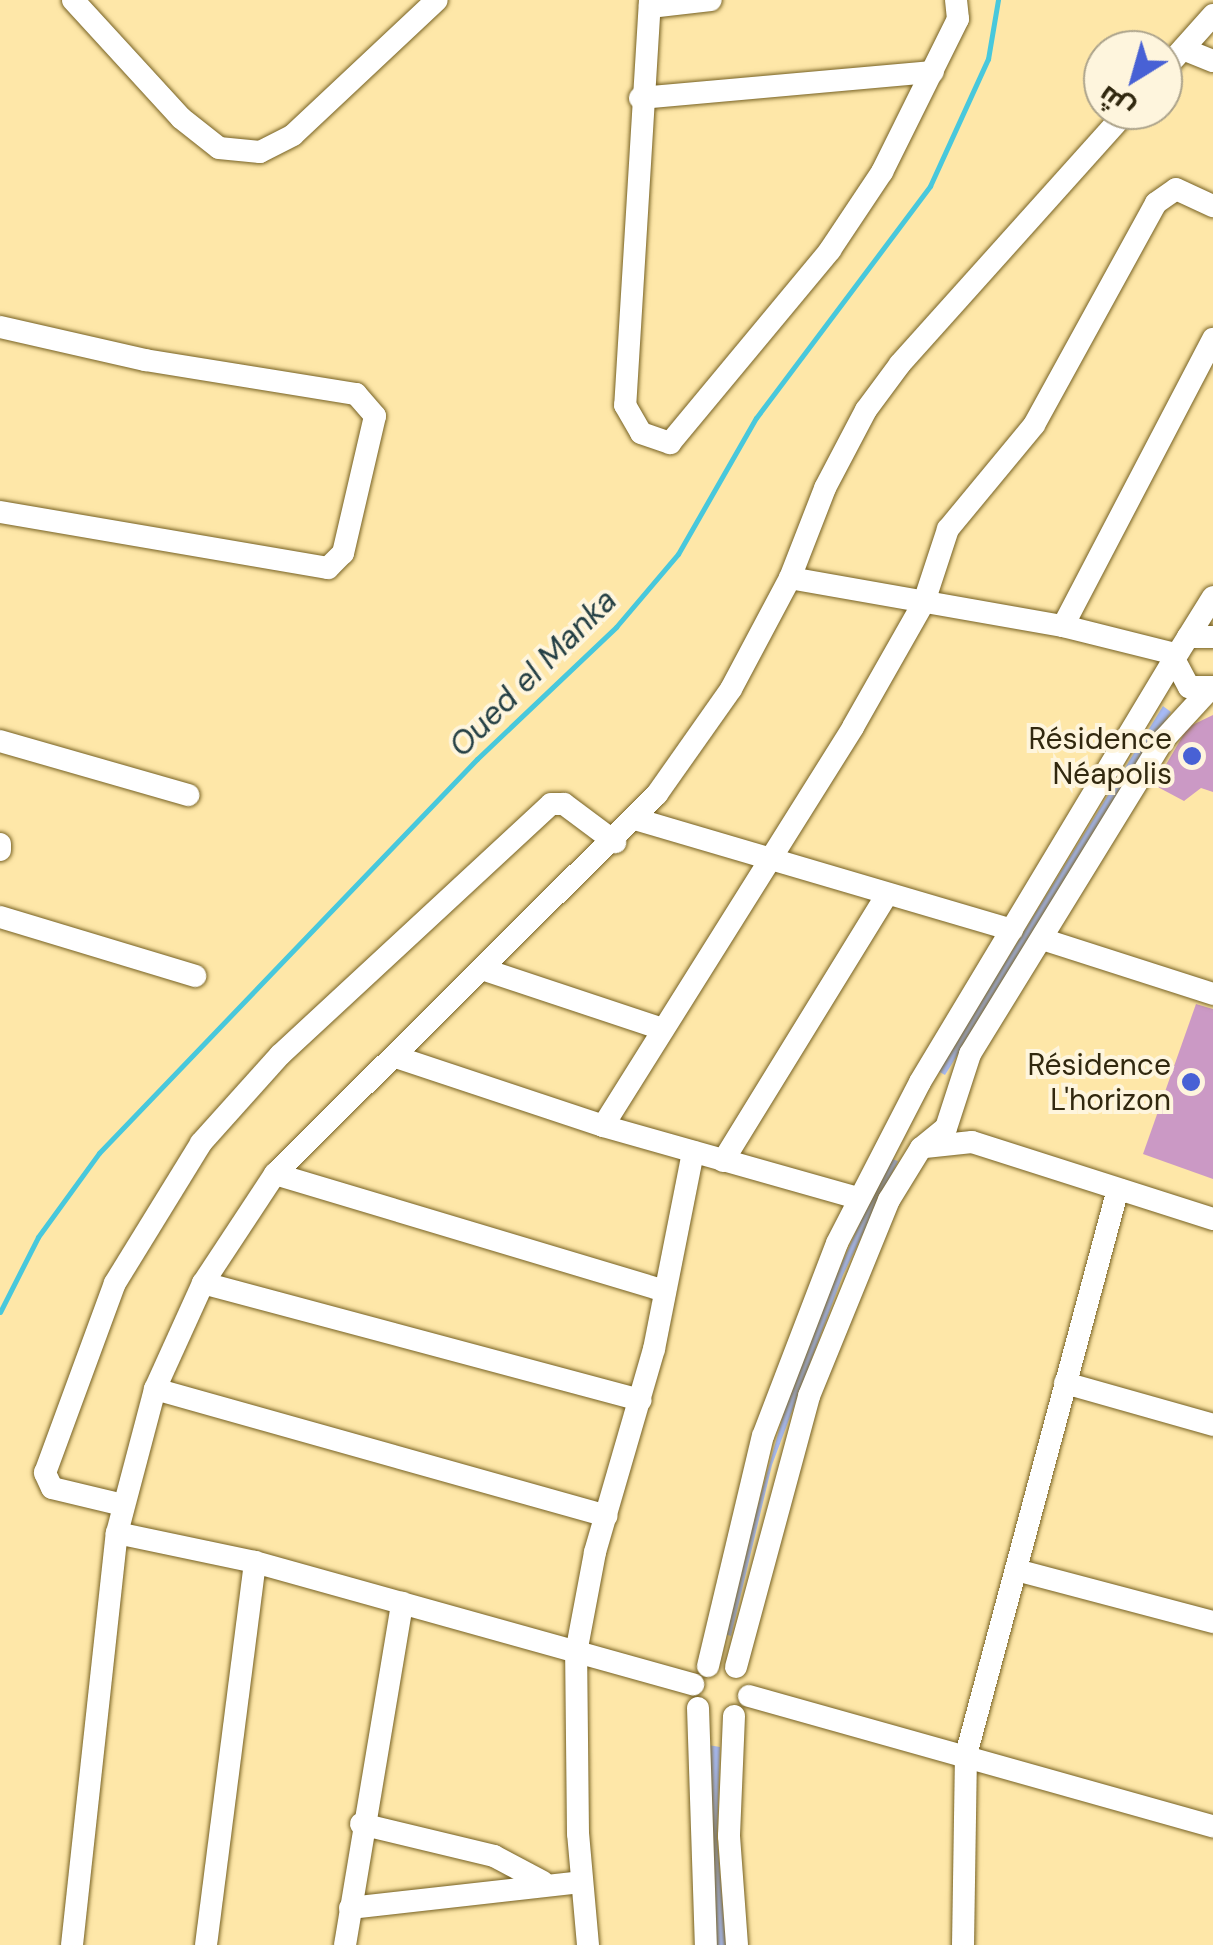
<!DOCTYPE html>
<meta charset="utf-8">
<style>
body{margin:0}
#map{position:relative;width:1213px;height:1945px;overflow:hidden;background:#fee7a8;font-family:"DM Sans",Cairo,sans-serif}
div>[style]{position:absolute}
.green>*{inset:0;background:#a7bbf7}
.stream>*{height:5px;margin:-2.5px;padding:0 2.5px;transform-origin:2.5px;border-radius:2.5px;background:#48c8dc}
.building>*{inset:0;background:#cb99c5}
.roads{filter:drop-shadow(0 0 2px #766123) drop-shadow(0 0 2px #766123)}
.minor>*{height:22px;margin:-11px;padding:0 11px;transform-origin:11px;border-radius:11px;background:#fff}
.dots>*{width:28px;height:28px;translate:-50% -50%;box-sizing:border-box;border:5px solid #fef5dd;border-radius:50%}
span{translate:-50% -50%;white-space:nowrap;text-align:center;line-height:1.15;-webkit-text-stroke:8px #fef5dd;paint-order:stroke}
.poi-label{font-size:30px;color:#31280f}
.right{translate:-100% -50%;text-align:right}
.water-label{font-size:32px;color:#254045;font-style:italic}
.north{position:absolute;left:1083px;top:30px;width:100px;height:100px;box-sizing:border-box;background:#fef5dd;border:2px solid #aca38b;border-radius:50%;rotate:217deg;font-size:28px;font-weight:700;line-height:40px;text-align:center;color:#31280f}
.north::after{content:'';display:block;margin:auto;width:35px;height:45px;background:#4861d5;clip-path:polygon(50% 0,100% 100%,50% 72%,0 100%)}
</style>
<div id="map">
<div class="green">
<div style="clip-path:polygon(1163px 706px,1171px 712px,945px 1075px,938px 1071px)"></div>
<div style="clip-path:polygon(889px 1158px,898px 1161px,843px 1275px,772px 1465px,731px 1636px,722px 1633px,799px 1359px)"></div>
<div style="clip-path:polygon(708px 1745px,720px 1747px,717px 1839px,726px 1945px,716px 1945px)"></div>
</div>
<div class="stream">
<div style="left:0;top:1312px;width:84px;rotate:-63.1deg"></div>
<div style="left:38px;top:1237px;width:104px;rotate:-54deg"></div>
<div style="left:99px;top:1153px;width:546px;rotate:-46.19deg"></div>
<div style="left:477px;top:759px;width:192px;rotate:-43.5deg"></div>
<div style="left:616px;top:627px;width:96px;rotate:-49.7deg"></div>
<div style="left:678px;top:554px;width:157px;rotate:-60.2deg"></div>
<div style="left:756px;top:418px;width:290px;rotate:-53.1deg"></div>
<div style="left:930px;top:186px;width:140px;rotate:-65.5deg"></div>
<div style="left:988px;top:59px;width:60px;rotate:-80.4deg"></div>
</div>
<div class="building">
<div style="clip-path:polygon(1213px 715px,1213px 792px,1201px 788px,1184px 801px,1154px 785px,1188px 727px)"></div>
<div style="clip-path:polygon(1196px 1004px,1213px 1009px,1213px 1179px,1143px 1154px)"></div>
</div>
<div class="roads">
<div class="minor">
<div style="left:73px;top:0;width:160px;rotate:47.5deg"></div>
<div style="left:181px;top:118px;width:48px;rotate:38.3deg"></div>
<div style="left:219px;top:148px;width:41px;rotate:5.6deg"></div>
<div style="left:260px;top:152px;width:37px;rotate:-27deg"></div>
<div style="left:293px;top:135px;width:197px;rotate:-43.2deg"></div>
<div style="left:650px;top:0;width:406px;rotate:93.5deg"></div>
<div style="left:625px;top:405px;width:32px;rotate:60deg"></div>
<div style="left:641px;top:433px;width:31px;rotate:19deg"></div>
<div style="left:670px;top:443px;width:251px;rotate:-50.3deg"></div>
<div style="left:830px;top:250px;width:94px;rotate:-56.3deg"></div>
<div style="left:882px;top:172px;width:171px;rotate:-63.6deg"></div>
<div style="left:958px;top:19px;width:19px;rotate:-96deg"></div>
<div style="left:650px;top:7px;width:61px;rotate:-6.5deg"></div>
<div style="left:1183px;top:49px;width:32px;rotate:22deg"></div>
<div style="left:1163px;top:71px;width:75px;rotate:-48.2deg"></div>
<div style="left:640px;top:98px;width:294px;rotate:-5.1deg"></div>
<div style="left:0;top:327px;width:149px;rotate:12.8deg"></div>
<div style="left:145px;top:360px;width:214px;rotate:9.2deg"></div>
<div style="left:356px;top:394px;width:29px;rotate:49deg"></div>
<div style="left:375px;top:416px;width:141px;rotate:103.1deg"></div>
<div style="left:343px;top:553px;width:21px;rotate:135deg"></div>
<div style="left:328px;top:568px;width:333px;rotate:-170.3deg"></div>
<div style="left:790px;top:578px;width:277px;rotate:10deg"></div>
<div style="left:1063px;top:626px;width:115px;rotate:14deg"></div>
<div style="left:1063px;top:626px;width:324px;rotate:-62.4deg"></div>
<div style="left:1188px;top:637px;width:47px;rotate:-58deg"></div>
<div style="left:1213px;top:637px;width:25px;rotate:180deg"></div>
<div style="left:1188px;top:637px;width:26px;rotate:122deg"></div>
<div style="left:1174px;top:659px;width:32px;rotate:62deg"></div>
<div style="left:1189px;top:687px;width:24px"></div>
<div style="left:0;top:741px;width:196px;rotate:16deg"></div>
<div style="left:635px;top:819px;width:393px;rotate:16.4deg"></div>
<div style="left:0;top:844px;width:6px;rotate:90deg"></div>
<div style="left:0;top:917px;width:204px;rotate:16.8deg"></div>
<div style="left:1042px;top:939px;width:180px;rotate:17.8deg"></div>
<div style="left:485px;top:970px;width:187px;rotate:18.4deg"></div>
<div style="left:396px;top:1057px;width:218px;rotate:18.4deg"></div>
<div style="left:603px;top:1126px;width:265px;rotate:15.8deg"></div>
<div style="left:603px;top:1126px;width:471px;rotate:-57.9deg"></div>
<div style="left:853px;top:727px;width:144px;rotate:-60.4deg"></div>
<div style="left:924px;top:602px;width:77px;rotate:-71.8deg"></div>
<div style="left:948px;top:529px;width:135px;rotate:-50.4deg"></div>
<div style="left:1034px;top:425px;width:253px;rotate:-61.2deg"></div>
<div style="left:1156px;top:203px;width:24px;rotate:-35deg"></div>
<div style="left:1176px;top:189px;width:41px;rotate:24.7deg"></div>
<div style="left:925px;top:1147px;width:47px;rotate:-6.1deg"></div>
<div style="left:972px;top:1142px;width:253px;rotate:17.7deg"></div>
<div style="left:723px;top:1161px;width:313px;rotate:-58.4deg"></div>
<div style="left:275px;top:1174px;width:407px;rotate:16.7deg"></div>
<div style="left:203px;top:1283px;width:453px;rotate:15deg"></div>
<div style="left:1065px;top:1383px;width:154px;rotate:15.8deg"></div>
<div style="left:155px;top:1389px;width:469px;rotate:15.7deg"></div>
<div style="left:123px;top:1505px;width:73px;rotate:-166.5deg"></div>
<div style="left:52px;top:1488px;width:17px;rotate:-115deg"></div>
<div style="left:45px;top:1473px;width:202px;rotate:-69.8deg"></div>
<div style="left:115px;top:1283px;width:164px;rotate:-58.4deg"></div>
<div style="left:201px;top:1143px;width:118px;rotate:-48.1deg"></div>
<div style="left:280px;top:1055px;width:369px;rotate:-42.8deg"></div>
<div style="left:551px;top:804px;width:13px"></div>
<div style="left:564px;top:804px;width:64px;rotate:36.7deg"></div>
<div style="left:117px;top:1533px;width:141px;rotate:11.9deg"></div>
<div style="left:255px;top:1562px;width:455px;rotate:15.6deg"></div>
<div style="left:1016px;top:1570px;width:204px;rotate:14.8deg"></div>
<div style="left:708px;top:1666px;width:236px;rotate:-76.6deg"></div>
<div style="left:763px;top:1436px;width:207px;rotate:-69deg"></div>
<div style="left:837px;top:1243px;width:181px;rotate:-62.7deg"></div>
<div style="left:920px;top:1082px;width:493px;rotate:-59deg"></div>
<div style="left:736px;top:1667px;width:281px;rotate:-74.9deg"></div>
<div style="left:809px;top:1396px;width:212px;rotate:-67.8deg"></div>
<div style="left:889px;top:1200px;width:61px;rotate:-58.4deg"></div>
<div style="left:921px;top:1148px;width:32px;rotate:-39deg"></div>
<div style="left:946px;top:1128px;width:78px;rotate:-72deg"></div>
<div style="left:970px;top:1054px;width:370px;rotate:-58.4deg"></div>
<div style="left:1164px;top:739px;width:68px;rotate:-47.4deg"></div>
<div style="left:749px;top:1696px;width:482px;rotate:15.7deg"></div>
<div style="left:698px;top:1708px;width:237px;rotate:88.1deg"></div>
<div style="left:734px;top:1716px;width:120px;rotate:92.4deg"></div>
<div style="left:729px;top:1836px;width:109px;rotate:85.8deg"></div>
<div style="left:361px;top:1824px;width:137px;rotate:13.5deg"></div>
<div style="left:494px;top:1856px;width:55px;rotate:28deg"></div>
<div style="left:350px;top:1908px;width:232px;rotate:-6.4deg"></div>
<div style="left:72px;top:1945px;width:414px;rotate:-83.8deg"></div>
<div style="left:117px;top:1533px;width:149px;rotate:-75.2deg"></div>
<div style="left:155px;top:1389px;width:116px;rotate:-65.6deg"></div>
<div style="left:203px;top:1283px;width:131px;rotate:-56.6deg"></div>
<div style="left:275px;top:1174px;width:539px;rotate:-44.85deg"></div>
<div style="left:657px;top:794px;width:128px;rotate:-54.8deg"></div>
<div style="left:731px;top:689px;width:126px;rotate:-62deg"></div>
<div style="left:790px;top:578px;width:97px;rotate:-68.7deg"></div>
<div style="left:825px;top:488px;width:88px;rotate:-62.3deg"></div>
<div style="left:866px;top:410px;width:57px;rotate:-53.5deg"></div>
<div style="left:900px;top:364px;width:341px;rotate:-48.1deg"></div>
<div style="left:206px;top:1945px;width:386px;rotate:-82.7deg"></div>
<div style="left:345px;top:1945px;width:347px;rotate:-80.5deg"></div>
<div style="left:588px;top:1945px;width:111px;rotate:-95.1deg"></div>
<div style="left:578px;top:1834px;width:181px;rotate:-90.6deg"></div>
<div style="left:576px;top:1653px;width:103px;rotate:-79.3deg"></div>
<div style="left:595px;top:1552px;width:211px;rotate:-73.8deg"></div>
<div style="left:654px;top:1349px;width:201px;rotate:-78.8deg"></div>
<div style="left:963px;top:1945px;width:190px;rotate:-89.1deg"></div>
<div style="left:966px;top:1755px;width:586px;rotate:-74.97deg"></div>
</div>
</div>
<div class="dots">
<div style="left:1192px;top:756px;background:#4861d5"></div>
<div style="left:1191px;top:1082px;background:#4861d5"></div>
</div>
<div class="poi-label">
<span class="right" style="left:1172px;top:756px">Résidence<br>Néapolis</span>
<span class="right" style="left:1171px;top:1082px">Résidence<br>L'horizon</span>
</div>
<div class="water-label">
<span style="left:533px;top:673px;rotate:-45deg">Oued el Manka</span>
</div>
<div class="north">ش</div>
</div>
